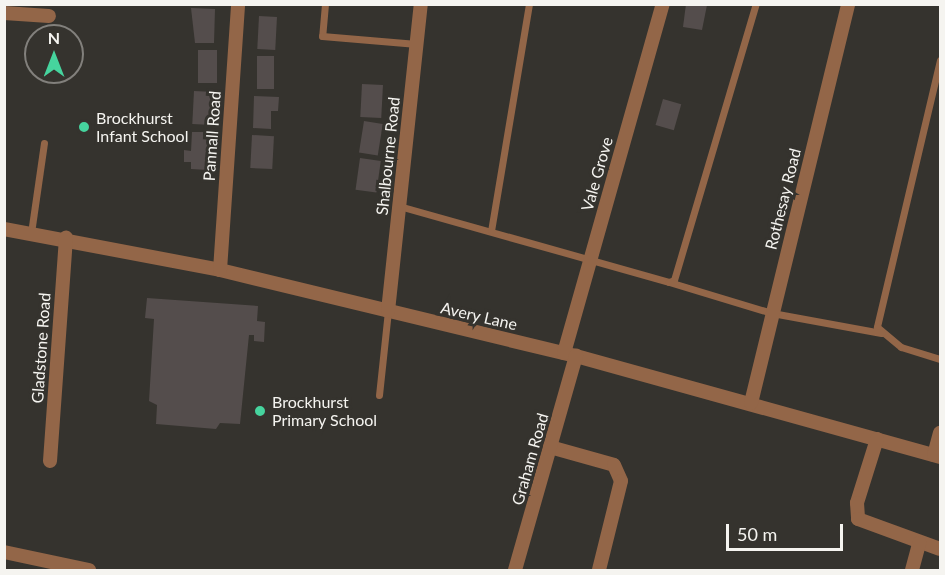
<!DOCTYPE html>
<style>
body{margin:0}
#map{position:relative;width:945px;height:575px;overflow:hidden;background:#35332e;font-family:Lato,sans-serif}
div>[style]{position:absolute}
.building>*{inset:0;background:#544d4c;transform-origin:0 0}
.service>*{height:7px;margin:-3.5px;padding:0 3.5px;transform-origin:3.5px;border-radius:3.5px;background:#936648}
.minor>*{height:14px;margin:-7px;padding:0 7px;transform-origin:7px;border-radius:7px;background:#936648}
.dots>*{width:16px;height:16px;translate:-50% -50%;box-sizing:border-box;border:3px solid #35332e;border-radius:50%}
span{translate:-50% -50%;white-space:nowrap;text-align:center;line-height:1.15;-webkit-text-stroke:6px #35332e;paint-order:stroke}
.poi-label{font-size:16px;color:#f5f4f0}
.left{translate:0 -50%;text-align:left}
.street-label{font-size:16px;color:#f5f4f0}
.frame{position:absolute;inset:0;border:6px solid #f5f4f0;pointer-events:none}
.north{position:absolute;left:24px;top:24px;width:60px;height:60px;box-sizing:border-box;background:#35332e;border:2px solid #82807c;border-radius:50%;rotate:0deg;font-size:16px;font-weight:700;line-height:24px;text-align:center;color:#f5f4f0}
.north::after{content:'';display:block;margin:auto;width:21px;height:27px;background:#46d49e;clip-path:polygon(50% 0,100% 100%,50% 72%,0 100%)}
.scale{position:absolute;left:726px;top:524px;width:117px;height:27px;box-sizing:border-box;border:3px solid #f5f4f0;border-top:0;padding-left:8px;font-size:18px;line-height:21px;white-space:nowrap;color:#f5f4f0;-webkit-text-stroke:4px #35332e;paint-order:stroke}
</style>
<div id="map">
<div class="building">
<div style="clip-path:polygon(686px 4px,707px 5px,702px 30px,683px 27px)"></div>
<div style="clip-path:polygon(191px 8px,215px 9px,214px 43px,195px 43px)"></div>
<div style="left:259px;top:16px;width:18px;height:33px;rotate:3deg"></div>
<div style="left:198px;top:50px;width:19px;height:33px"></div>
<div style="left:257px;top:56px;width:17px;height:33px"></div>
<div style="left:362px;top:84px;width:21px;height:33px;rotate:3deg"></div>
<div style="left:194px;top:91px;width:20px;height:33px;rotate:3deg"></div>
<div style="clip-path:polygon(254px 96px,279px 97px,278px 111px,271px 111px,271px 129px,253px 128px)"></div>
<div style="left:663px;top:99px;width:19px;height:27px;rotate:16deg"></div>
<div style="left:364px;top:121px;width:19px;height:32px;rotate:9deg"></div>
<div style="clip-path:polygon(192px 132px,210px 132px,208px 170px,191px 169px,191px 162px,184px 162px,184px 150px,191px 151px)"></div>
<div style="left:252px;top:135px;width:22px;height:33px;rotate:3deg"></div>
<div style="left:360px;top:158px;width:21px;height:32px;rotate:8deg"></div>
<div style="clip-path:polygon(147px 298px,258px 306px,257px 321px,265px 322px,264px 342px,254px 341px,254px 335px,249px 335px,240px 424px,220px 423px,216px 429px,156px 424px,157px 405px,149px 401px,154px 319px,145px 318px)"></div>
</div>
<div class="service">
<div style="left:325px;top:4px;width:32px;rotate:95deg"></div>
<div style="left:322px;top:36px;width:95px;rotate:4.8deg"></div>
<div style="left:940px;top:60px;width:274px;rotate:103.3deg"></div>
<div style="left:877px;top:327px;width:31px;rotate:40deg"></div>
<div style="left:901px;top:347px;width:41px;rotate:17.1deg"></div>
<div style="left:399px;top:206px;width:280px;rotate:15.7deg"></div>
<div style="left:669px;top:282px;width:5px;rotate:-22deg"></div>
<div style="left:674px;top:280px;width:288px;rotate:-73.5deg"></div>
<div style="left:491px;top:231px;width:230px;rotate:-80.5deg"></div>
<div style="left:31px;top:233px;width:91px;rotate:-81.8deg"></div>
<div style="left:669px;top:282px;width:108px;rotate:16.8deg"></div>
<div style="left:772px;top:313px;width:111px;rotate:10.4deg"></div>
<div style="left:379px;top:395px;width:84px;rotate:-83.9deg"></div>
</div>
<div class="minor">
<div style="left:4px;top:13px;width:45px;rotate:3.8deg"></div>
<div style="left:4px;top:229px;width:220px;rotate:10.7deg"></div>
<div style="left:220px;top:270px;width:366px;rotate:13.6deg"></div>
<div style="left:576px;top:356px;width:378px;rotate:15.5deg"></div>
<div style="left:220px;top:270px;width:267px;rotate:-86.1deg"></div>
<div style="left:388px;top:311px;width:309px;rotate:-83.9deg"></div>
<div style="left:564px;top:353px;width:363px;rotate:-74.2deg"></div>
<div style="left:751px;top:403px;width:411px;rotate:-76.3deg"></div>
<div style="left:877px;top:439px;width:67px;rotate:107.4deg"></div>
<div style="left:857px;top:503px;width:16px;rotate:86deg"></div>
<div style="left:858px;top:519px;width:87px;rotate:20.1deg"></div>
<div style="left:550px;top:447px;width:66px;rotate:15.7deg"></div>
<div style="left:614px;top:465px;width:17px;rotate:66deg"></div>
<div style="left:621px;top:481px;width:92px;rotate:103.9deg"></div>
<div style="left:934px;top:455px;width:23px;rotate:-75deg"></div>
<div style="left:50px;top:461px;width:224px;rotate:-85.9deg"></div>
<div style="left:4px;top:552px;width:87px;rotate:12deg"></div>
<div style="left:515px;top:570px;width:223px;rotate:-74.1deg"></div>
<div style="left:912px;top:570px;width:28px;rotate:-75deg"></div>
</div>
<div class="dots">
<div style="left:84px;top:127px;background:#46d49e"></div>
<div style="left:260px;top:411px;background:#46d49e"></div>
</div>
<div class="poi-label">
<span class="left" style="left:96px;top:127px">Brockhurst<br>Infant School</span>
<span class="left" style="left:272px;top:411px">Brockhurst<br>Primary School</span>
</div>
<div class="street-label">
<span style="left:212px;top:136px;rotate:-86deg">Pannall Road</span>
<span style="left:388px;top:156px;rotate:-84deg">Shalbourne Road</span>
<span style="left:597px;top:174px;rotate:-74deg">Vale Grove</span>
<span style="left:783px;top:199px;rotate:-76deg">Rothesay Road</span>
<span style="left:479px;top:316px;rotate:13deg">Avery Lane</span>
<span style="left:41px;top:348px;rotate:-86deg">Gladstone Road</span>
<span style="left:530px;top:459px;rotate:-74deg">Graham Road</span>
</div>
<div class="frame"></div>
<div class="north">N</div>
<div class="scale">50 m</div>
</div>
